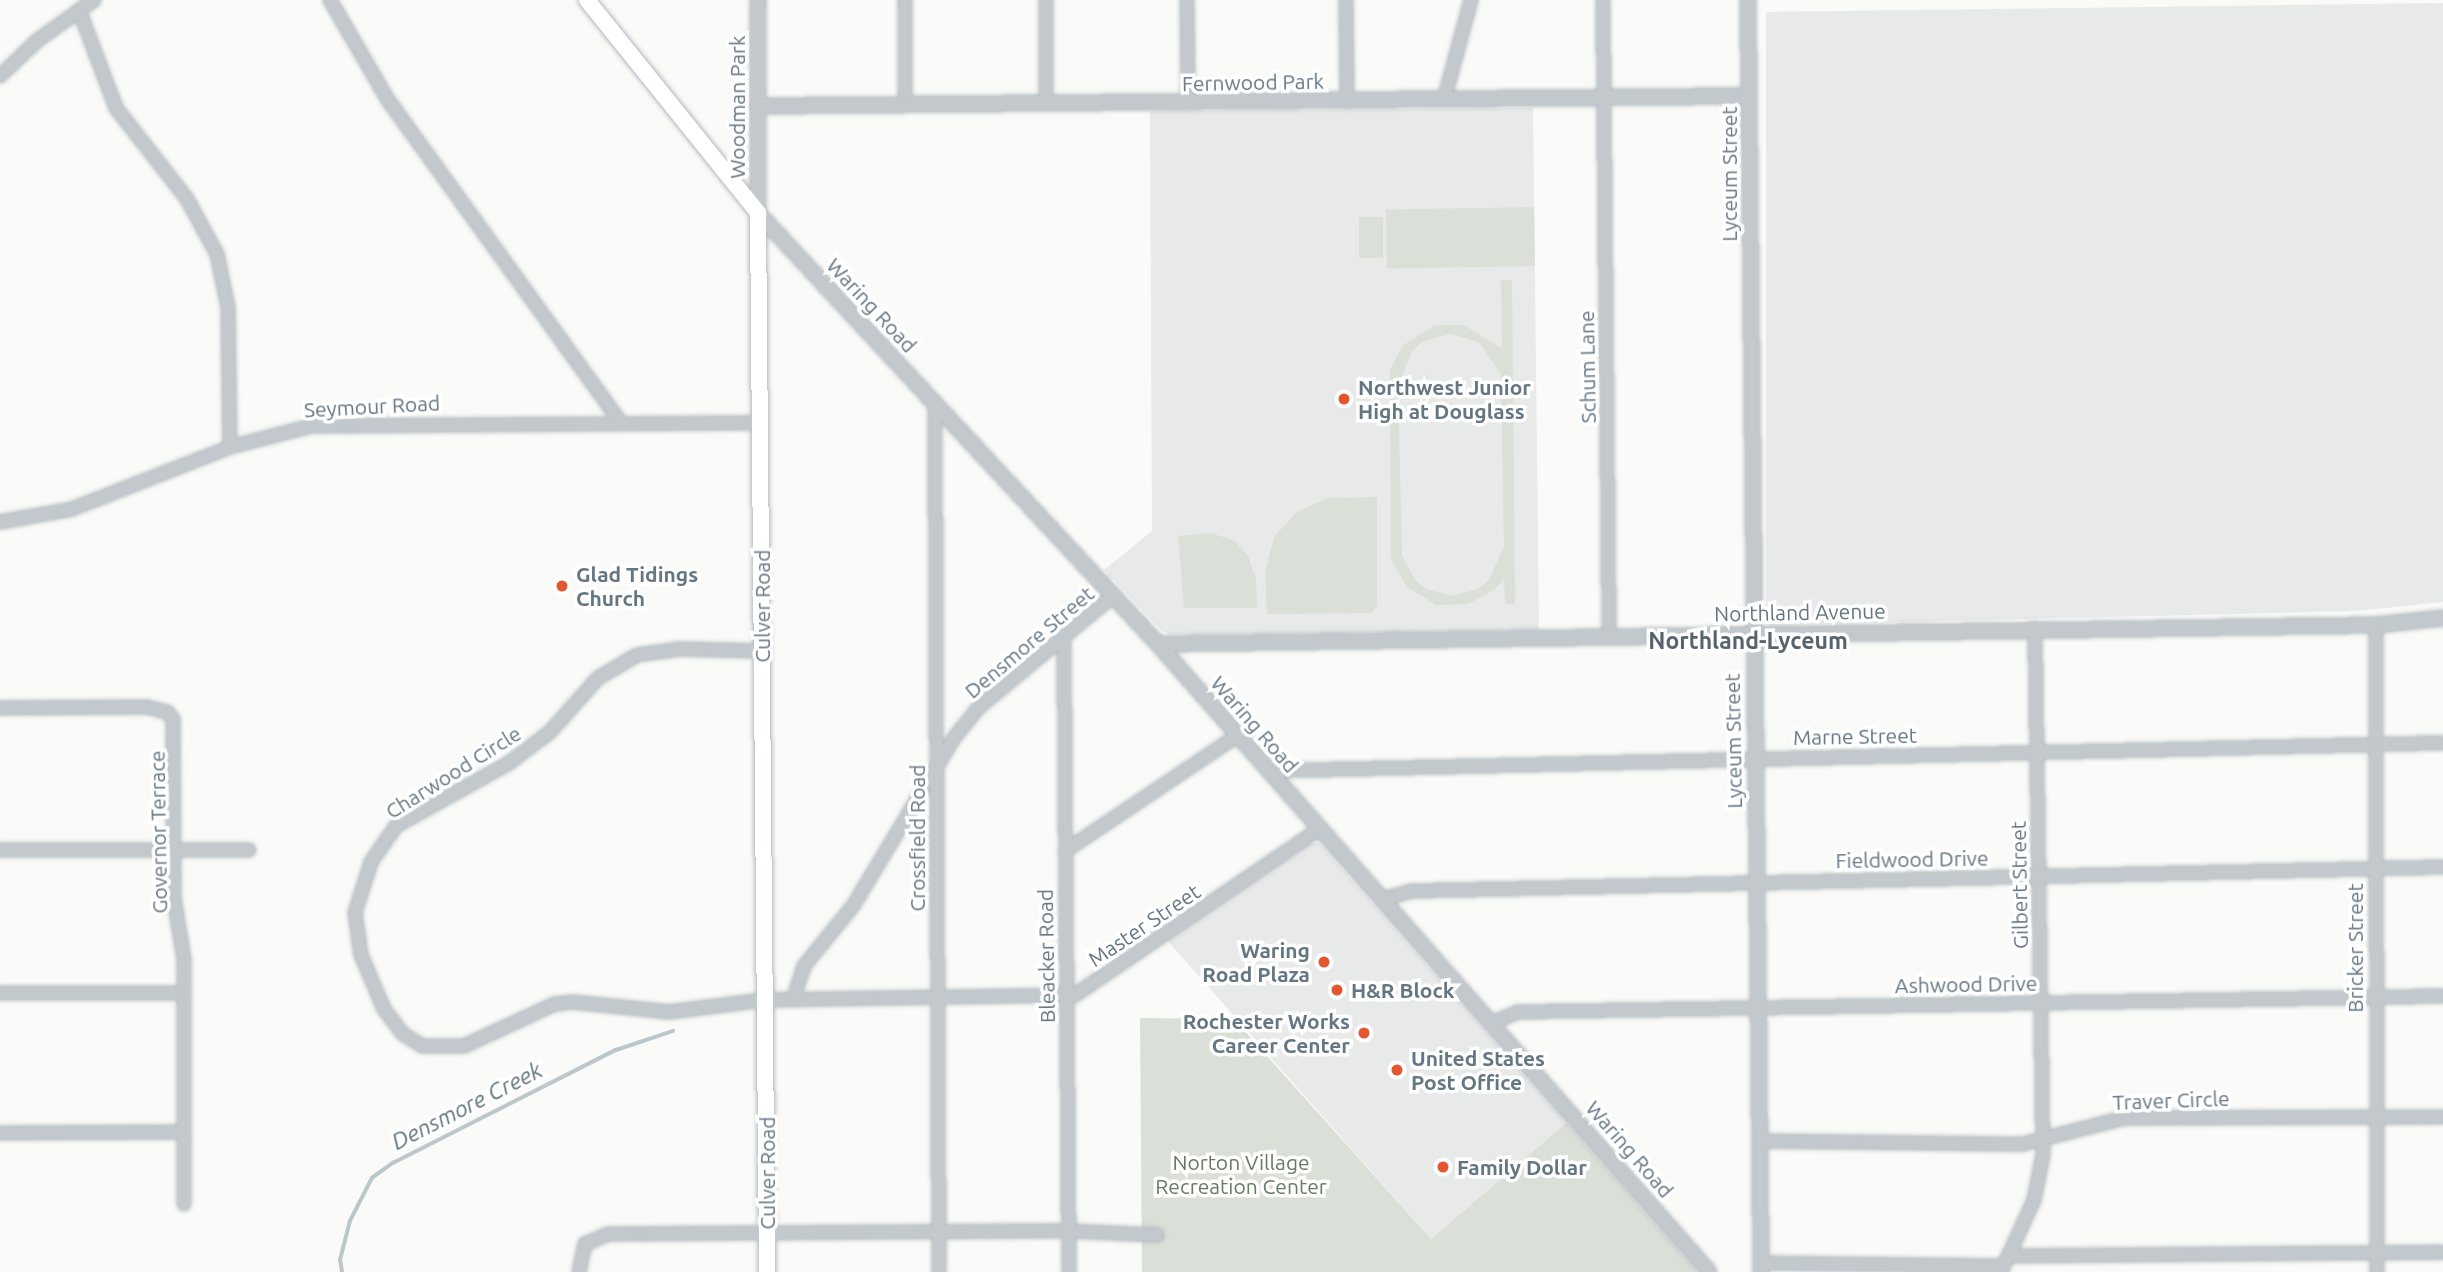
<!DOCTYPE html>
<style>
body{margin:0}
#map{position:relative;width:2443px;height:1272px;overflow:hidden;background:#fafaf8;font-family:Ubuntu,sans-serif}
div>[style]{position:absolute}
.built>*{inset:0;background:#e8e9e9}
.green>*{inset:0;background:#dadfd7;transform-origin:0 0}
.stream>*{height:3.5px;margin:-1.75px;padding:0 1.75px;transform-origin:1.75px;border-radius:1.75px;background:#bbc7cb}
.roads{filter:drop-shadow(0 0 2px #b3babf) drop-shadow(0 0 2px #b3babf)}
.minor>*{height:12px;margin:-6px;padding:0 6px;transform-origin:6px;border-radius:6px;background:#c3c8cc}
.tertiary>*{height:14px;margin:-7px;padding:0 7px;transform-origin:7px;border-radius:7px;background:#c3c8cc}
.secondary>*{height:16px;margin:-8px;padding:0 8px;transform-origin:8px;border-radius:8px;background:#fff}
.dots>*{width:19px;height:19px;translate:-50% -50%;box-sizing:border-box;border:4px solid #fff;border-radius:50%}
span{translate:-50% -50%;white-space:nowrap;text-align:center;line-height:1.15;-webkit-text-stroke:7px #fff;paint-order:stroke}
.street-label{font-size:21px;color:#657683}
.poi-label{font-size:21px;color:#657683;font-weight:700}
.left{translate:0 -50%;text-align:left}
.right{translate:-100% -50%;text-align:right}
.park-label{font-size:21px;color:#687a64}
.neighbourhood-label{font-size:23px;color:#57646e;font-weight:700}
.water-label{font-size:23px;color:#60757c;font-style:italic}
</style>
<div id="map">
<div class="built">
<div style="clip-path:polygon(2443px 3px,2443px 602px,2357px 611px,1766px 625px,1766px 12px)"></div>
<div style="clip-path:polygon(1533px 108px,1539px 630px,1171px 635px,1162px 631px,1104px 570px,1152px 531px,1150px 111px)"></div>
<div style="clip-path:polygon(1319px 843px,1566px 1123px,1431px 1239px,1167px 940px,1309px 844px)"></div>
</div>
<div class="green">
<div style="left:1534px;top:207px;width:59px;height:148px;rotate:89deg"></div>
<div style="left:1359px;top:217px;width:24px;height:41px"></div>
<div style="clip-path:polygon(evenodd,1501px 280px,1512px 280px,1515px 604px,1505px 604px,1504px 579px,1494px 590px,1468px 604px,1436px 605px,1407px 587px,1391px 559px,1390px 371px,1402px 346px,1435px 325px,1464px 325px,1502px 349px,1501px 280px,1450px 334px,1479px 342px,1501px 374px,1504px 546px,1489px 580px,1478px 589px,1452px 596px,1426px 589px,1415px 580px,1402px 556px,1398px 386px,1412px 351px,1422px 342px,1450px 334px)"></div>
<div style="clip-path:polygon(1377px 497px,1377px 607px,1371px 613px,1267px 614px,1265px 572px,1274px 537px,1297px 512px,1328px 498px)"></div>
<div style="clip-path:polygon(1211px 533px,1235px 541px,1248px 556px,1256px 579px,1257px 608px,1184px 608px,1178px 536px)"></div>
<div style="clip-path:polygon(1140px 1018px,1234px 1019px,1431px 1239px,1566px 1123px,1697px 1272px,1142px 1272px)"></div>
</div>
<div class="stream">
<div style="left:342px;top:1272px;width:12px;rotate:-99deg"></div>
<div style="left:340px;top:1260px;width:40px;rotate:-75.6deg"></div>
<div style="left:350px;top:1221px;width:48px;rotate:-62.9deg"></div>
<div style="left:372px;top:1178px;width:26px;rotate:-36deg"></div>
<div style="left:393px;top:1163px;width:250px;rotate:-26.9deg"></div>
<div style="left:616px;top:1050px;width:60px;rotate:-18.4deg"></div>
</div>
<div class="roads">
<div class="minor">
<div style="left:330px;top:0;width:116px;rotate:59.9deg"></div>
<div style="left:388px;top:100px;width:397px;rotate:54.2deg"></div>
<div style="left:905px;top:0;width:104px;rotate:90deg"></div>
<div style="left:1046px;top:0;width:103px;rotate:90deg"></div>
<div style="left:1187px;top:0;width:103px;rotate:89.4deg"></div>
<div style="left:1346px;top:0;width:102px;rotate:89.4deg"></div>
<div style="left:1603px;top:0;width:636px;rotate:89.46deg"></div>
<div style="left:79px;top:10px;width:105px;rotate:69.3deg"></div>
<div style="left:116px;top:108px;width:115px;rotate:52deg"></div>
<div style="left:187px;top:199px;width:63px;rotate:61.4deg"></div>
<div style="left:217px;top:254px;width:54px;rotate:78.3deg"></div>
<div style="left:228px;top:307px;width:140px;rotate:89.2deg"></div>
<div style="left:0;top:76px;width:52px;rotate:-43.5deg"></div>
<div style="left:38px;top:40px;width:69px;rotate:-35.5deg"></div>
<div style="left:1444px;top:100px;width:104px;rotate:-74.9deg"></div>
<div style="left:935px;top:405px;width:867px;rotate:89.74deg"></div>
<div style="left:0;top:522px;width:73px;rotate:-10.2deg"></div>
<div style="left:72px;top:509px;width:170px;rotate:-21.4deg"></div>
<div style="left:230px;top:447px;width:84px;rotate:-14.5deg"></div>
<div style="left:311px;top:426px;width:451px;rotate:-0.4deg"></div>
<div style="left:2376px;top:625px;width:647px;rotate:89.91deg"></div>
<div style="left:1064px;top:640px;width:632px;rotate:89.55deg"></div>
<div style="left:761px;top:651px;width:81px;rotate:-178.6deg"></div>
<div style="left:680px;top:649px;width:43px;rotate:172.1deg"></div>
<div style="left:637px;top:655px;width:45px;rotate:149.5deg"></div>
<div style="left:598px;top:678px;width:72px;rotate:131.6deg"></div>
<div style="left:550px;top:732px;width:51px;rotate:142.9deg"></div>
<div style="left:509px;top:763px;width:129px;rotate:150.9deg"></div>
<div style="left:396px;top:826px;width:44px;rotate:124.8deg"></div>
<div style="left:371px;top:862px;width:53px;rotate:107.4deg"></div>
<div style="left:355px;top:913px;width:42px;rotate:81.9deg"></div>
<div style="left:361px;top:955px;width:59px;rotate:66.9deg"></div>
<div style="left:384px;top:1009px;width:31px;rotate:53deg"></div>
<div style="left:403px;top:1034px;width:22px;rotate:32deg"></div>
<div style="left:422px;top:1046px;width:42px"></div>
<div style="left:464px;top:1046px;width:100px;rotate:-24.8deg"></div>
<div style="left:555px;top:1004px;width:18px;rotate:-6deg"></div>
<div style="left:573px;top:1002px;width:97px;rotate:5.9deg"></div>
<div style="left:669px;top:1012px;width:95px;rotate:-7.3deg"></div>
<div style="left:763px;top:1000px;width:312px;rotate:-0.9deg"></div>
<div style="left:1075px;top:995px;width:295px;rotate:-34.2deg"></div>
<div style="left:0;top:708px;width:147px;rotate:-0.4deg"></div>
<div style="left:147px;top:707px;width:21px;rotate:14deg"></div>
<div style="left:167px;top:712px;width:9px;rotate:49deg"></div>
<div style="left:173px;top:719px;width:179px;rotate:89.7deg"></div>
<div style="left:174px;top:898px;width:62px;rotate:80.7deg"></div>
<div style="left:184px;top:959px;width:245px;rotate:90deg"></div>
<div style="left:1268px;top:771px;width:1175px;rotate:-1.37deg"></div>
<div style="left:0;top:850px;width:249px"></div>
<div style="left:1065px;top:851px;width:208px;rotate:-33.8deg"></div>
<div style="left:1382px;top:899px;width:31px;rotate:-15deg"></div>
<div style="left:1412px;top:891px;width:1031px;rotate:-1.33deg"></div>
<div style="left:0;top:993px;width:183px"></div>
<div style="left:793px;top:1000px;width:36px;rotate:-72deg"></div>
<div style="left:804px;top:966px;width:77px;rotate:-50.8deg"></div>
<div style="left:853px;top:906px;width:196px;rotate:-59deg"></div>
<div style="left:954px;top:738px;width:38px;rotate:-51deg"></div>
<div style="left:978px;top:708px;width:175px;rotate:-39.7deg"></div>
<div style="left:1492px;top:1023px;width:28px;rotate:-23deg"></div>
<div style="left:1518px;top:1012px;width:925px;rotate:-0.99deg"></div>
<div style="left:0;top:1133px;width:183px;rotate:-0.3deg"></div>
<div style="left:1759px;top:1141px;width:264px;rotate:0.7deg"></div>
<div style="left:2023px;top:1144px;width:104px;rotate:-14.4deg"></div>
<div style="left:2124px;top:1118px;width:319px;rotate:-0.2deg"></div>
<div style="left:2008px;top:1256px;width:435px;rotate:-0.5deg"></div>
<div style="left:1760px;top:1263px;width:243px;rotate:0.7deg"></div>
<div style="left:579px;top:1272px;width:29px;rotate:-78deg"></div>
<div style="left:585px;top:1244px;width:26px;rotate:-23deg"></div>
<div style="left:609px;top:1234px;width:459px;rotate:-0.4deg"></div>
<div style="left:1068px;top:1231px;width:89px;rotate:2.6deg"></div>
<div style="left:2001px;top:1272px;width:79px;rotate:-65.4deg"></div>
<div style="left:2034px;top:1200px;width:46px;rotate:-78.7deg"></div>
<div style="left:2043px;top:1155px;width:527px;rotate:-90.87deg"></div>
</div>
<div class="tertiary">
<div style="left:758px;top:0;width:213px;rotate:90deg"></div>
<div style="left:758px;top:213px;width:588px;rotate:47.14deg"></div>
<div style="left:1158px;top:644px;width:835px;rotate:48.74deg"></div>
<div style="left:1748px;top:0;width:1272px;rotate:89.41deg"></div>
<div style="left:757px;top:106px;width:992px;rotate:-0.58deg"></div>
<div style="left:1158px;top:644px;width:1218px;rotate:-0.89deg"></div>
<div style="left:2376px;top:625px;width:67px;rotate:-6deg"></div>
</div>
<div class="secondary">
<div style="left:587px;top:0;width:273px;rotate:51.2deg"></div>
<div style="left:758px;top:213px;width:1059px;rotate:89.51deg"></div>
</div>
</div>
<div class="dots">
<div style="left:1344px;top:399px;background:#e4572e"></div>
<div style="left:562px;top:586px;background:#e4572e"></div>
<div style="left:1324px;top:962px;background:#e4572e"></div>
<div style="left:1337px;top:990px;background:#e4572e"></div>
<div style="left:1364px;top:1033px;background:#e4572e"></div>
<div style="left:1397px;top:1070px;background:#e4572e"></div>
<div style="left:1443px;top:1167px;background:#e4572e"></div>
</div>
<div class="street-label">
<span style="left:1253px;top:82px;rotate:-1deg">Fernwood Park</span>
<span style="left:737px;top:107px;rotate:-90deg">Woodman Park</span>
<span style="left:1729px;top:174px;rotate:-90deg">Lyceum Street</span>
<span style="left:872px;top:305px;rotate:47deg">Waring Road</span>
<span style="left:1587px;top:367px;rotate:-91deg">Schum Lane</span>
<span style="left:372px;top:406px;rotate:-3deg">Seymour Road</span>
<span style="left:762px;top:606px;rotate:-90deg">Culver Road</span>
<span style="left:1800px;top:612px;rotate:-1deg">Northland Avenue</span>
<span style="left:1029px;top:642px;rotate:-40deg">Densmore Street</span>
<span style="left:1255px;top:724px;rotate:49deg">Waring Road</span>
<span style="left:1855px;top:736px;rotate:-1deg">Marne Street</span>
<span style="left:1733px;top:741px;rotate:-91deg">Lyceum Street</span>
<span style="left:453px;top:772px;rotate:-32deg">Charwood Circle</span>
<span style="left:158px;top:832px;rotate:-91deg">Governor Terrace</span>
<span style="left:917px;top:838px;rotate:-90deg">Crossfield Road</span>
<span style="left:1912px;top:859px;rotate:-1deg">Fieldwood Drive</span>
<span style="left:2019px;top:885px;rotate:-91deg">Gilbert Street</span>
<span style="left:1144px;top:925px;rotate:-34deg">Master Street</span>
<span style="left:2355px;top:948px;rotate:-90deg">Bricker Street</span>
<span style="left:1046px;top:956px;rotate:-91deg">Bleacker Road</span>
<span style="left:1966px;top:984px;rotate:-1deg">Ashwood Drive</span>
<span style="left:2171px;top:1100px;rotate:-2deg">Traver Circle</span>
<span style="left:1630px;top:1149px;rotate:49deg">Waring Road</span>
<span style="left:767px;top:1173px;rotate:-90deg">Culver Road</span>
</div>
<div class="poi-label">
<span class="left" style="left:1358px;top:399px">Northwest Junior<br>High at Douglass</span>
<span class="left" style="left:576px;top:586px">Glad Tidings<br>Church</span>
<span class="right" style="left:1310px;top:962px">Waring<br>Road Plaza</span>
<span class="left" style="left:1351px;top:990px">H&amp;R Block</span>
<span class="right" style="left:1350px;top:1033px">Rochester Works<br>Career Center</span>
<span class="left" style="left:1411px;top:1070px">United States<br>Post Office</span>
<span class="left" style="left:1457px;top:1167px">Family Dollar</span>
</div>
<div class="park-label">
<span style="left:1241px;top:1174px">Norton Village<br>Recreation Center</span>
</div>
<div class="neighbourhood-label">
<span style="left:1748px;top:641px">Northland-Lyceum</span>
</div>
<div class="water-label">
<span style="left:467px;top:1106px;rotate:-27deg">Densmore Creek</span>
</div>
</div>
